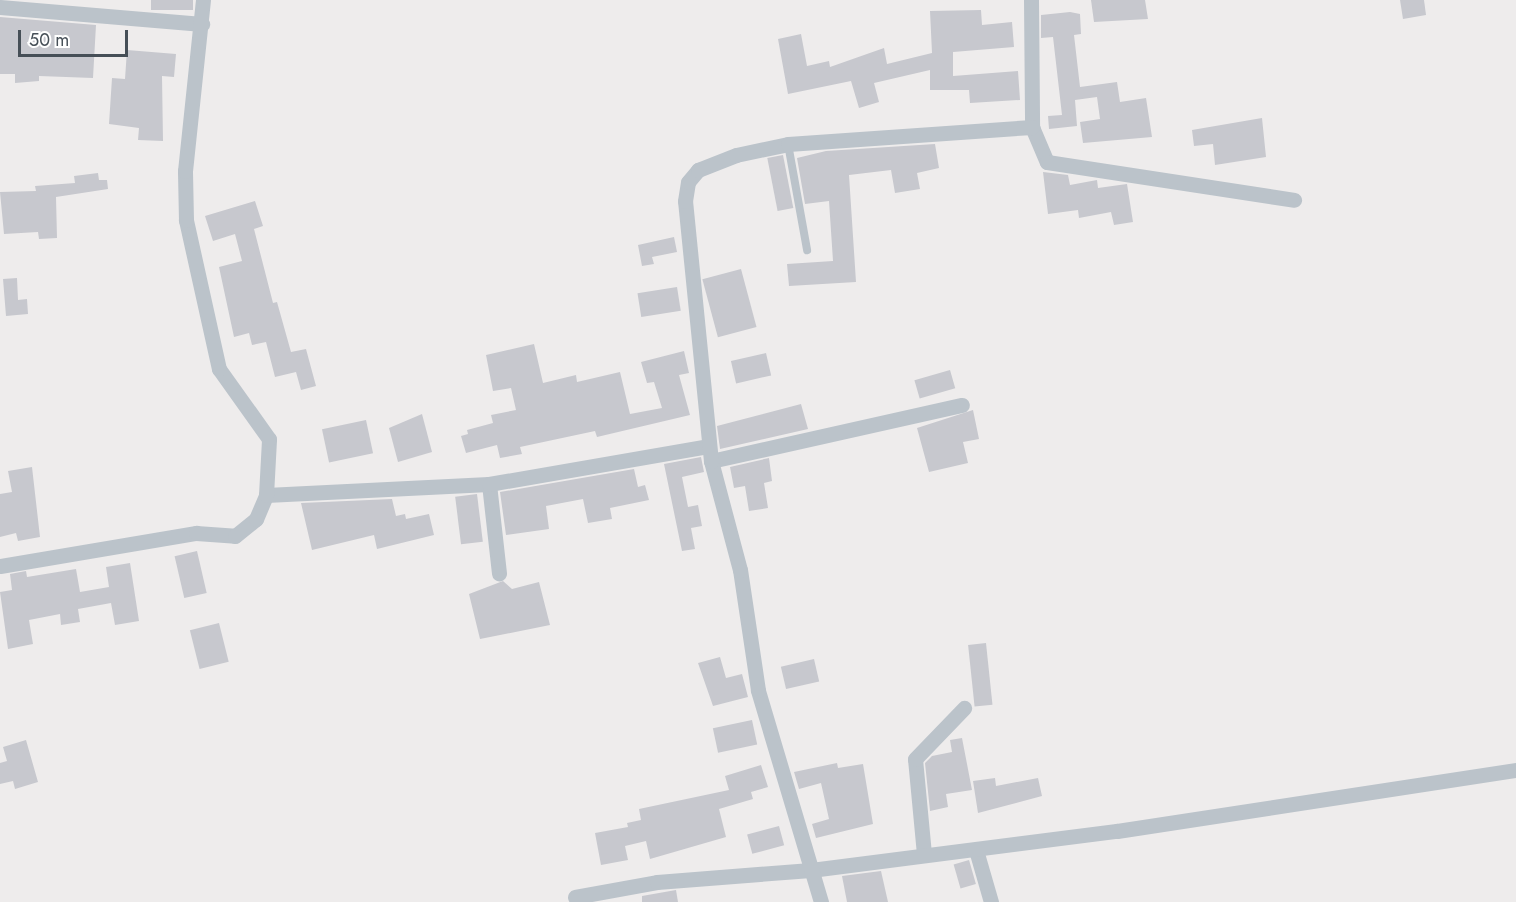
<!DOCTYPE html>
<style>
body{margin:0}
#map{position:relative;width:1516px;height:902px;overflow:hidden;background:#eeecec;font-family:Jost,sans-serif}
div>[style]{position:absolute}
.building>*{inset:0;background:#c7c8ce;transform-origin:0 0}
.service>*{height:8px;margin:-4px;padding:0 4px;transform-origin:4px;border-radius:4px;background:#bbc3ca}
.minor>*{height:15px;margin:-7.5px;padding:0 7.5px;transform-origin:7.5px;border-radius:7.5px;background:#bbc3ca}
span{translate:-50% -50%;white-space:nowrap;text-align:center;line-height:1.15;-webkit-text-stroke:4.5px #fff;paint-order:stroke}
.scale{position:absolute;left:18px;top:30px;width:110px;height:27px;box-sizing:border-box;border:3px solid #464f57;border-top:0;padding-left:8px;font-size:18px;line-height:21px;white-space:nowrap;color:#464f57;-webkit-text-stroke:4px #fff;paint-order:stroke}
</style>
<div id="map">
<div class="building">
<div style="left:151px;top:0;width:42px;height:10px"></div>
<div style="clip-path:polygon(1091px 0,1145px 0,1148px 19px,1094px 22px)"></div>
<div style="clip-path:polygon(1400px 0,1424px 0,1426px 15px,1403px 19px)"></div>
<div style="clip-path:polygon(981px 10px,982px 25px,1012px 22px,1014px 47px,953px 52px,953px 76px,1018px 71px,1020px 100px,970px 103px,969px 90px,930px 90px,930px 70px,874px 83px,879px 102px,859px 108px,851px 81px,788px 94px,778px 39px,801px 34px,807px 66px,829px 61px,830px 67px,884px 48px,887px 64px,932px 53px,930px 11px)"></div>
<div style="clip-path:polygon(1070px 12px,1080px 14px,1081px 34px,1074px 35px,1080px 87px,1117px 82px,1120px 102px,1146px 98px,1152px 137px,1083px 143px,1080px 122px,1100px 119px,1097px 97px,1075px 100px,1077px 126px,1049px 129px,1048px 116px,1062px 115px,1053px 37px,1041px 38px,1041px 15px)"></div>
<div style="clip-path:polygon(0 17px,96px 25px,93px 78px,39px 76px,39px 81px,15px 83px,15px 74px,0 74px)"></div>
<div style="clip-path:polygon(127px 50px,176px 54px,174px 77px,162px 76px,163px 141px,138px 140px,139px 128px,109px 124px,112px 78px,125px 79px)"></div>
<div style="clip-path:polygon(1262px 118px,1266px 157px,1215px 165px,1213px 144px,1194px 146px,1192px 130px)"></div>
<div style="clip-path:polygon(935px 144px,939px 168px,917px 173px,920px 189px,895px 193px,891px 170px,849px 175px,856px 282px,789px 286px,787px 264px,833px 261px,829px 201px,805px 204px,797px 158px,826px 151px)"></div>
<div style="left:783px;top:155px;width:54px;height:16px;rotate:79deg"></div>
<div style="clip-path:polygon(1043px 172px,1068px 175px,1070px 185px,1097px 180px,1098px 188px,1127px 184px,1133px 222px,1114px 225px,1111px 212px,1079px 218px,1078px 210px,1048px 214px)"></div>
<div style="clip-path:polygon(98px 173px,99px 180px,107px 180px,108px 189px,56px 197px,57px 238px,39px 239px,38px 232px,4px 234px,0 192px,36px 191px,35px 186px,75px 183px,74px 176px)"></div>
<div style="clip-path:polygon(255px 201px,263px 226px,254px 229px,273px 303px,277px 302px,291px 352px,306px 349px,316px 386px,301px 390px,296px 372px,275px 377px,266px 342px,252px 345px,249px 333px,234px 337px,219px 267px,242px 261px,235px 234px,213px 241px,205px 216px)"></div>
<div style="clip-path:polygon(674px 237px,677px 252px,652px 257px,654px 264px,642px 266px,638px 245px)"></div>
<div style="left:741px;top:269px;width:60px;height:40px;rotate:75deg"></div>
<div style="clip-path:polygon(17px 278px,18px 300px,27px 299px,28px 314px,6px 316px,3px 279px)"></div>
<div style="left:677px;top:287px;width:24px;height:40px;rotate:81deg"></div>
<div style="clip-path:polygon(534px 344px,543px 383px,576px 375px,577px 382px,620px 372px,630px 414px,662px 408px,654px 382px,647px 383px,641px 362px,684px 351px,689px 373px,679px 375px,690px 415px,597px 437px,595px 431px,520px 447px,522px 454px,500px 458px,497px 445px,466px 453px,461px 436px,468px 434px,467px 430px,493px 423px,491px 415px,516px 410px,511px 388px,493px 391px,486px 355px)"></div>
<div style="left:766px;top:353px;width:23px;height:36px;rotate:77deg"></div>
<div style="left:950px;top:370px;width:19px;height:37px;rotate:74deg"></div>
<div style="clip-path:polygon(801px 404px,808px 429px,720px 449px,717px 426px)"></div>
<div style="clip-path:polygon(973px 410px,979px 439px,963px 442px,968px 463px,929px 472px,917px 428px)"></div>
<div style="clip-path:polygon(422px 414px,432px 452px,398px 462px,389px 428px)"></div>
<div style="left:366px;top:420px;width:34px;height:45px;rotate:78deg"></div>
<div style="clip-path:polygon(701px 457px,704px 472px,682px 477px,688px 507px,698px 505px,702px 526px,691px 528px,695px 549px,682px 551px,664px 464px)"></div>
<div style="clip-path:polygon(769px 458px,772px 481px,764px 483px,768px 508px,749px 511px,745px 486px,734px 488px,730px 467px)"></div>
<div style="clip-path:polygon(32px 467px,40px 537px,18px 541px,16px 533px,0 537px,0 494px,12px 492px,8px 471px)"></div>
<div style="clip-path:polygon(634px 469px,638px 487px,645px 485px,649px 500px,610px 508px,612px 519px,588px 523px,583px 499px,546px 506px,549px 529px,506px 535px,500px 492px)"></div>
<div style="left:477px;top:494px;width:48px;height:22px;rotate:83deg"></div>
<div style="clip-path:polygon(392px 499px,396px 516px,405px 514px,406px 519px,429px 514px,434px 535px,377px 549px,374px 535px,312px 550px,301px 503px)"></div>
<div style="left:197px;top:551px;width:43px;height:23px;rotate:77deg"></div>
<div style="clip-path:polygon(130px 563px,139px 621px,115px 625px,111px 603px,78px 609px,80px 622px,61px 625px,60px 614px,29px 620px,33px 644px,8px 649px,0 592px,12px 590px,10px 574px,26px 571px,27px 577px,76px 569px,80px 592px,109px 587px,106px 567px)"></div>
<div style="clip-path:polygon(503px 581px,512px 589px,539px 582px,550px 625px,480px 639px,469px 594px)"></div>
<div style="left:219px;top:623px;width:40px;height:30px;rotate:76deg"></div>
<div style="left:986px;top:643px;width:62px;height:18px;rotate:84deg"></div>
<div style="clip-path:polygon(720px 657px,726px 678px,742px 674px,748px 697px,713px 706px,698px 663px)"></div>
<div style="left:814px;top:659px;width:23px;height:34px;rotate:77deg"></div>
<div style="left:752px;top:720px;width:25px;height:40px;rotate:78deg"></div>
<div style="clip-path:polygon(962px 738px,972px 790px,946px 794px,948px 807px,930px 811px,925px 763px,932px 756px,952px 752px,950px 740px)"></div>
<div style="clip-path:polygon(26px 740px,38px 782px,15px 789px,13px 781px,0 784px,0 763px,7px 761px,3px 747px)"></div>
<div style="clip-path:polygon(837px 763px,838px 768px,863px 764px,873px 824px,816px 838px,812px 824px,829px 819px,821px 783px,799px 789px,794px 772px)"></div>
<div style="clip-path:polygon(761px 765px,768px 787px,751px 792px,753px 799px,719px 809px,726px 837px,650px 859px,646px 841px,625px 846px,628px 860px,601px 865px,595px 833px,628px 827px,627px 823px,641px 820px,639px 809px,729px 790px,725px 776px)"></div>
<div style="clip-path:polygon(995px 778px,996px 786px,1038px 778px,1042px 796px,978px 813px,973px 781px)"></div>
<div style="left:779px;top:826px;width:20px;height:33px;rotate:75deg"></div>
<div style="left:969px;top:860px;width:25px;height:16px;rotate:74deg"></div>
<div style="clip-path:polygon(881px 871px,888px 902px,847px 902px,842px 876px)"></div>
<div style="clip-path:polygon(676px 890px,678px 902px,642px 902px,642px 896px)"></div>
</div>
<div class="service">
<div style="left:788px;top:144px;width:108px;rotate:79.8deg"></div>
</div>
<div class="minor">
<div style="left:1031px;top:0;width:127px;rotate:89.5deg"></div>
<div style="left:1032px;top:127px;width:38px;rotate:67deg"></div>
<div style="left:1047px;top:162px;width:250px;rotate:8.7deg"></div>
<div style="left:0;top:7px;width:203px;rotate:4.8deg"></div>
<div style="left:711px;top:461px;width:257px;rotate:-12.6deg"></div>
<div style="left:489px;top:484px;width:90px;rotate:83.6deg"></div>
<div style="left:266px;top:495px;width:223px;rotate:-2.8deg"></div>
<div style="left:489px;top:484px;width:222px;rotate:-9.8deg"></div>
<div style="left:0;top:566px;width:199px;rotate:-9.6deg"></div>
<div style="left:196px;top:533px;width:39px;rotate:4deg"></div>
<div style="left:235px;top:536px;width:27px;rotate:-39deg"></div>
<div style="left:256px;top:519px;width:26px;rotate:-67deg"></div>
<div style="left:266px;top:495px;width:56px;rotate:-86.9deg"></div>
<div style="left:269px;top:439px;width:86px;rotate:-125.5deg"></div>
<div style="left:219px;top:369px;width:153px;rotate:-102.5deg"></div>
<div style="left:186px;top:220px;width:49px;rotate:-91.2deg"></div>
<div style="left:185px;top:171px;width:172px;rotate:-84deg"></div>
<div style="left:976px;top:850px;width:54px;rotate:73.9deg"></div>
<div style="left:924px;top:854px;width:95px;rotate:-95.4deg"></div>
<div style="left:915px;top:759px;width:71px;rotate:-46.1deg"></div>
<div style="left:575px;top:897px;width:83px;rotate:-10.4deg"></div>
<div style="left:657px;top:882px;width:154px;rotate:-4.5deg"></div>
<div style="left:811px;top:870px;width:308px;rotate:-7.3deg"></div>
<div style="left:1117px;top:831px;width:404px;rotate:-8.7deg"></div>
<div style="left:821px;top:902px;width:221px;rotate:-106.6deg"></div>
<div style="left:758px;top:690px;width:121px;rotate:-98.5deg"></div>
<div style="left:740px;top:570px;width:113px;rotate:-104.9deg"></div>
<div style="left:711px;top:461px;width:261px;rotate:-95.7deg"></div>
<div style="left:685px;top:201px;width:19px;rotate:-81deg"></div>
<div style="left:688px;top:182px;width:16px;rotate:-50deg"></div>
<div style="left:698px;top:170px;width:41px;rotate:-21.5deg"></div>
<div style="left:736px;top:155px;width:53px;rotate:-11.9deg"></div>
<div style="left:788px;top:144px;width:245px;rotate:-4deg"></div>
</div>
<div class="scale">50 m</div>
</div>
